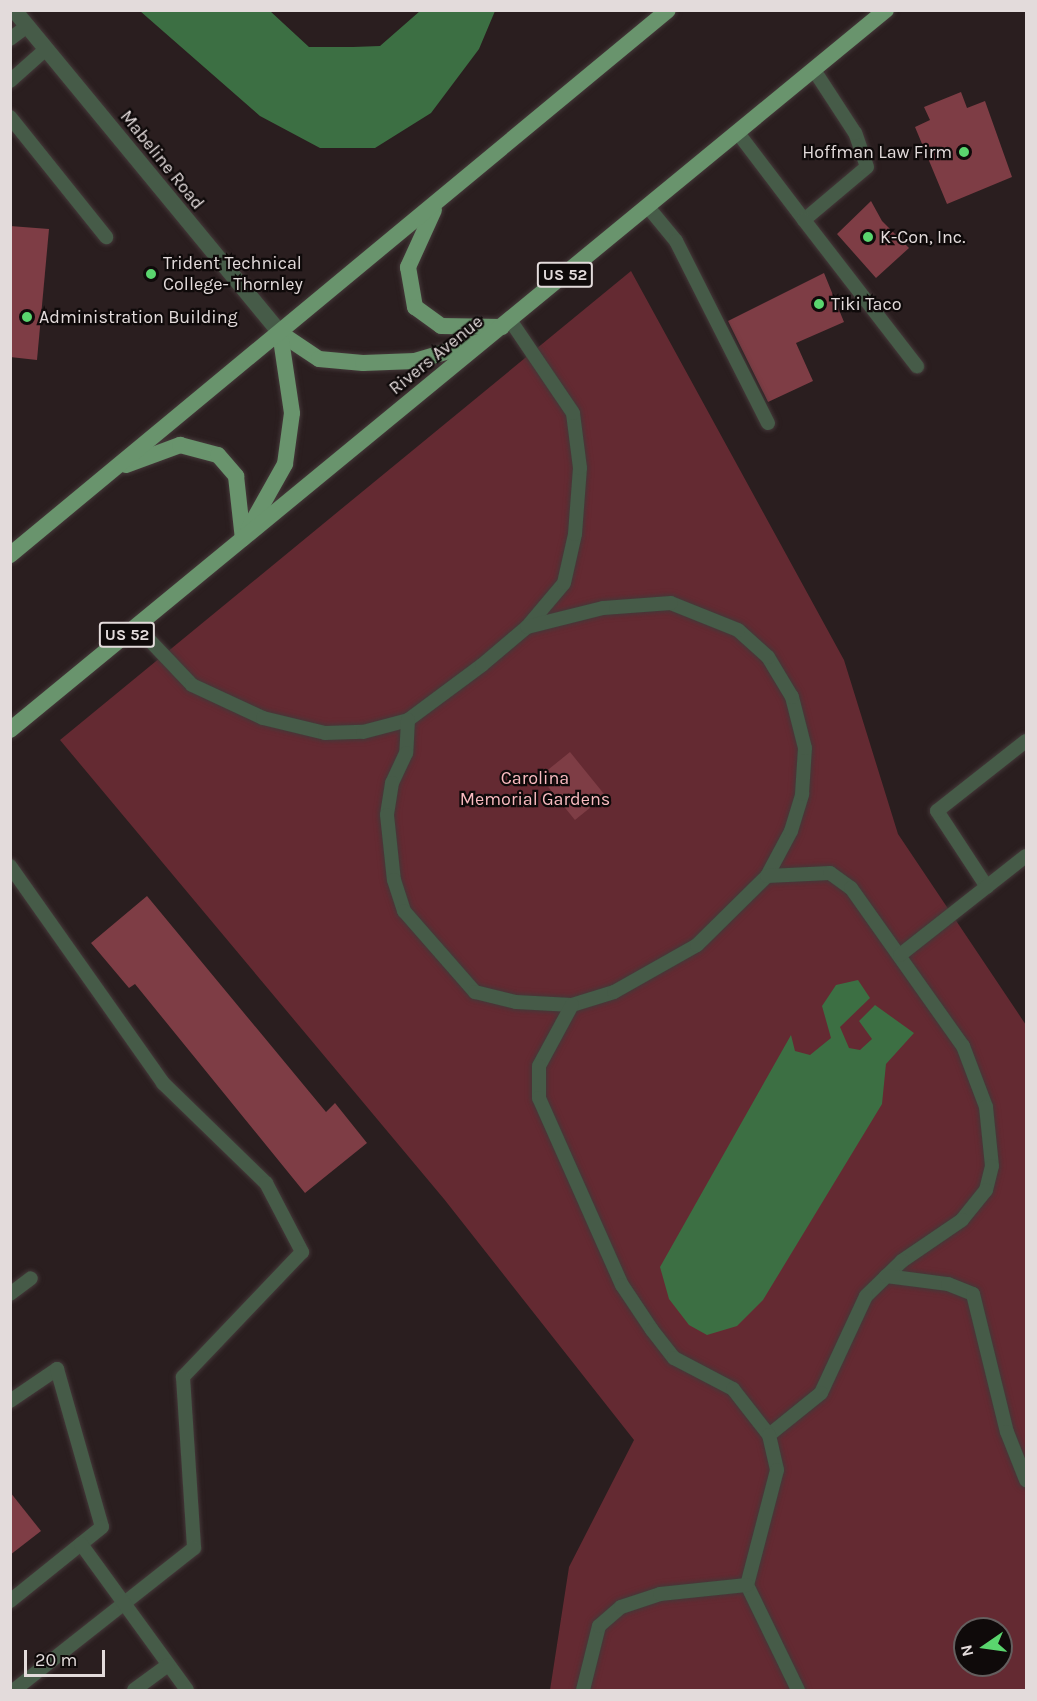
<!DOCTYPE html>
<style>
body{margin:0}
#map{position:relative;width:1037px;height:1701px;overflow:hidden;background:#2a1e1f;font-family:Karla,sans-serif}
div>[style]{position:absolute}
.green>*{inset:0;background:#642a32}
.water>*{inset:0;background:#3c6f43}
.building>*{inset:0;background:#7e3d45;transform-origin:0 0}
.roads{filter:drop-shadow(0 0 2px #443839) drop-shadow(0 0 2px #443839)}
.service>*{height:14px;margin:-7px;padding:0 7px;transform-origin:7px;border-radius:7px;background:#465b48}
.minor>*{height:16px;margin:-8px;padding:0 8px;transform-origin:8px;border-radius:8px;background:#465b48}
.primary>*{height:16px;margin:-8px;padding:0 8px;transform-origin:8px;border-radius:8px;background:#69946d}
.dots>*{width:16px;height:16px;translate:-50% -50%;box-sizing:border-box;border:3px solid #0f0a0a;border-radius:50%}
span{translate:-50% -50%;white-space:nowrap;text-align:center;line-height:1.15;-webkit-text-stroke:4.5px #0f0a0a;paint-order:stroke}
.shield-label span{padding:2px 4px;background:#0f0a0a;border:2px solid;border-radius:4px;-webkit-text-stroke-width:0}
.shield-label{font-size:16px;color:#e3dbdb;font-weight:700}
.poi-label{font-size:18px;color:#e3dbdb}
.right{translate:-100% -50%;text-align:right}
.left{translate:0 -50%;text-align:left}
.street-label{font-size:18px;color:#e3dbdb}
.park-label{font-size:18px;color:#f9bbc0}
.frame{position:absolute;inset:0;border:12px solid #e3dbdb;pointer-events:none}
.north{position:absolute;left:953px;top:1617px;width:60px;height:60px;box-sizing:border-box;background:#0f0a0a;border:2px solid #645e5e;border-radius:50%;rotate:257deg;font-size:16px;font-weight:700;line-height:24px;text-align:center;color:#e3dbdb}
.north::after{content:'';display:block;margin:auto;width:21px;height:27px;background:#5ad56e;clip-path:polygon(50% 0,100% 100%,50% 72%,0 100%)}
.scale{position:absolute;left:24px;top:1650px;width:81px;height:27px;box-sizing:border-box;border:3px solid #e3dbdb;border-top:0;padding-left:8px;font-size:18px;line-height:21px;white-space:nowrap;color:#e3dbdb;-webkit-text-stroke:4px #0f0a0a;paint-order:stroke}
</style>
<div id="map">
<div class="green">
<div style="clip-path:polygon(evenodd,631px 271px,844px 660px,898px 834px,1026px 1025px,1026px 1690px,550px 1690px,569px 1567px,634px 1440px,444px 1199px,60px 740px,631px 271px,965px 1629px,1001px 1629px,1001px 1665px,965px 1665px,965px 1629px)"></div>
</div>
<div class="water">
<div style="clip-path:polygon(140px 11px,270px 11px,309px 47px,353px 47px,380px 46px,420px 11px,495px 11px,479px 49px,431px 113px,375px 148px,320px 148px,260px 116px)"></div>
<div style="clip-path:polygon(858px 980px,870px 998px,840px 1027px,849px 1048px,860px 1050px,872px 1039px,859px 1021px,875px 1005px,914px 1033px,886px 1064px,882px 1104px,763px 1300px,737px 1326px,707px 1335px,689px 1325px,669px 1299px,660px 1267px,791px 1035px,795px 1051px,810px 1055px,831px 1038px,822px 1006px,836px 985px)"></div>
</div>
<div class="building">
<div style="clip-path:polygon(961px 92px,967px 108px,985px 101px,1012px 177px,947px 204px,915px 127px,930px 120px,924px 107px)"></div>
<div style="clip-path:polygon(871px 201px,882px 221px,909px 248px,876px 278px,837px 234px)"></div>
<div style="clip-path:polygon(10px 226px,49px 229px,37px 360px,10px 357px)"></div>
<div style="clip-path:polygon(824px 273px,844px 322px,796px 343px,813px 381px,768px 402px,728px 321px)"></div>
<div style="left:570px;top:752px;width:56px;height:39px;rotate:51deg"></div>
<div style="clip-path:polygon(147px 896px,326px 1112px,335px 1103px,367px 1143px,305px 1193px,135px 984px,129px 988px,91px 943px)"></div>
<div style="clip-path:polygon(10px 1492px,41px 1531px,10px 1555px)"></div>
</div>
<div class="roads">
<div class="service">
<div style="left:10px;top:39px;width:21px;rotate:-37deg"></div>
<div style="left:10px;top:81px;width:48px;rotate:-41.6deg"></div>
<div style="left:10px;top:117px;width:154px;rotate:51.3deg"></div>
<div style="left:738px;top:133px;width:109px;rotate:52.8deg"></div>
<div style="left:804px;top:220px;width:82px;rotate:-40.1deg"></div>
<div style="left:867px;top:167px;width:36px;rotate:-109deg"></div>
<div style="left:855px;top:133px;width:75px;rotate:-123.1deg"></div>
<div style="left:648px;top:207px;width:44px;rotate:50.5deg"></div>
<div style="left:676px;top:241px;width:204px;rotate:63.2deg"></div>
<div style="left:804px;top:220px;width:185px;rotate:52.3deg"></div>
<div style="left:137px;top:627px;width:80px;rotate:46.5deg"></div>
<div style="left:192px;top:685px;width:78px;rotate:24.9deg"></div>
<div style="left:263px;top:718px;width:64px;rotate:13.6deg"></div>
<div style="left:325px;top:733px;width:38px;rotate:-2deg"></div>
<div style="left:363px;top:732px;width:47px;rotate:-14.9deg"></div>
<div style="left:408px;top:720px;width:92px;rotate:-36.6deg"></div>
<div style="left:482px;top:665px;width:59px;rotate:-40.2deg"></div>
<div style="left:527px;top:627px;width:57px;rotate:-49.9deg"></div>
<div style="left:564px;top:583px;width:50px;rotate:-77.3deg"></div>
<div style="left:575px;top:534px;width:66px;rotate:-85.7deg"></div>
<div style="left:580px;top:468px;width:55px;rotate:-97.3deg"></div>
<div style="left:573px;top:413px;width:112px;rotate:-124.1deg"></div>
<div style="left:408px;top:720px;width:33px;rotate:93deg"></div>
<div style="left:406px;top:753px;width:33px;rotate:115deg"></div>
<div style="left:392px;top:783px;width:32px;rotate:99deg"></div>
<div style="left:387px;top:815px;width:65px;rotate:83.9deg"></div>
<div style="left:394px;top:880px;width:33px;rotate:72deg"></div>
<div style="left:404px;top:911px;width:108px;rotate:48.8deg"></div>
<div style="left:475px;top:992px;width:42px;rotate:13.7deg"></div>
<div style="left:516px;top:1002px;width:56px;rotate:3.1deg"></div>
<div style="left:572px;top:1005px;width:44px;rotate:-17.2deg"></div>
<div style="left:614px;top:992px;width:95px;rotate:-29.5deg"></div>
<div style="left:697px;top:945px;width:98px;rotate:-44.6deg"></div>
<div style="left:767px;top:876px;width:51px;rotate:-61.9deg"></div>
<div style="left:791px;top:831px;width:39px;rotate:-73deg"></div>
<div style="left:802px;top:794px;width:46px;rotate:-86.3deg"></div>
<div style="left:805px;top:748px;width:53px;rotate:-104.3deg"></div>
<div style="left:792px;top:697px;width:47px;rotate:-121deg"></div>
<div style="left:768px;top:657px;width:40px;rotate:-138deg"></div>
<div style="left:738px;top:630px;width:72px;rotate:-158.1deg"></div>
<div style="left:671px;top:603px;width:68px;rotate:175.8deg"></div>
<div style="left:603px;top:608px;width:78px;rotate:166deg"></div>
<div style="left:10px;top:866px;width:266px;rotate:54.8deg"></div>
<div style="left:163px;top:1083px;width:144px;rotate:44.2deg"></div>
<div style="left:266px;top:1183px;width:78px;rotate:62.4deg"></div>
<div style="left:302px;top:1252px;width:173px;rotate:133.6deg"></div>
<div style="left:183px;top:1377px;width:171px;rotate:86.3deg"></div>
<div style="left:194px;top:1548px;width:229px;rotate:141.7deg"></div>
<div style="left:767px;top:876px;width:63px;rotate:-2.7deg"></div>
<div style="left:830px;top:873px;width:26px;rotate:36deg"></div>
<div style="left:851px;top:888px;width:194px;rotate:54.7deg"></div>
<div style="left:963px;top:1046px;width:65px;rotate:69.3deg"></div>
<div style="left:986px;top:1107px;width:59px;rotate:84.2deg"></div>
<div style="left:992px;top:1166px;width:25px;rotate:104deg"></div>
<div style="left:986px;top:1190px;width:38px;rotate:129deg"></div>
<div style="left:962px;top:1220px;width:73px;rotate:145.7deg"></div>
<div style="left:902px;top:1261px;width:50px;rotate:135.8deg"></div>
<div style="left:866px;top:1296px;width:107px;rotate:114.9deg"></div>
<div style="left:821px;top:1393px;width:67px;rotate:141.1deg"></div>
<div style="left:987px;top:887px;width:91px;rotate:-123.3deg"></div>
<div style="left:937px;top:811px;width:113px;rotate:-38.2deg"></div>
<div style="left:900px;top:955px;width:160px;rotate:-38.2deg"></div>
<div style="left:572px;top:1005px;width:69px;rotate:118.4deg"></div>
<div style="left:539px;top:1066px;width:32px;rotate:90deg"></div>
<div style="left:539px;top:1098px;width:205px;rotate:66.1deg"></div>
<div style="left:622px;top:1285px;width:54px;rotate:56.3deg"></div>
<div style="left:652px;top:1330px;width:36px;rotate:52deg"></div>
<div style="left:674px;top:1358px;width:67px;rotate:27.7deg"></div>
<div style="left:733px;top:1389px;width:58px;rotate:52deg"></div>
<div style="left:769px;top:1435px;width:36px;rotate:77deg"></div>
<div style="left:777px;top:1470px;width:119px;rotate:104.6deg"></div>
<div style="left:747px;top:1585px;width:117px;rotate:64.1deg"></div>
<div style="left:886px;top:1276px;width:63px;rotate:7.4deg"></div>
<div style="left:948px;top:1284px;width:27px;rotate:22deg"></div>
<div style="left:973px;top:1294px;width:142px;rotate:76.2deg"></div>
<div style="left:1007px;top:1432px;width:52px;rotate:68.4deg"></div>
<div style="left:10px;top:1294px;width:26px;rotate:-37deg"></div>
<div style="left:10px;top:1401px;width:57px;rotate:-34.2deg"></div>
<div style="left:57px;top:1369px;width:164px;rotate:74.1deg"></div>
<div style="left:102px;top:1527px;width:118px;rotate:141.2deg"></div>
<div style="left:81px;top:1544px;width:180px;rotate:54deg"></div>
<div style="left:134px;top:1690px;width:42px;rotate:-36.3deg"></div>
<div style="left:583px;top:1690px;width:66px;rotate:-76deg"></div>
<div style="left:599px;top:1626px;width:29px;rotate:-41deg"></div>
<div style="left:621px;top:1607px;width:41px;rotate:-18.4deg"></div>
<div style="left:660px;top:1594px;width:87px;rotate:-5.9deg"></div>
</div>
<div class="minor">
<div style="left:14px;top:10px;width:418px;rotate:50.5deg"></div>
</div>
<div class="primary">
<div style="left:434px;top:210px;width:63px;rotate:114.5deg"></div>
<div style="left:408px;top:267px;width:41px;rotate:80.1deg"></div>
<div style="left:415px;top:307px;width:32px;rotate:36deg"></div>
<div style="left:441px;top:326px;width:61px;rotate:0.9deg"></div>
<div style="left:280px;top:333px;width:47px;rotate:33.7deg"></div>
<div style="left:319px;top:359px;width:44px;rotate:5.2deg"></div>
<div style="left:363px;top:363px;width:52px;rotate:-2.2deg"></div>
<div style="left:415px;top:361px;width:67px;rotate:-16.5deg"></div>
<div style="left:126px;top:465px;width:58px;rotate:-20.3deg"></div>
<div style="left:180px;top:445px;width:39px;rotate:15deg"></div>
<div style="left:218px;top:455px;width:28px;rotate:49deg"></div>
<div style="left:236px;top:476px;width:63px;rotate:83.7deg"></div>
<div style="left:248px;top:530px;width:76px;rotate:-60.7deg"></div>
<div style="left:285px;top:464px;width:51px;rotate:-82.2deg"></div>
<div style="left:292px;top:413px;width:81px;rotate:-98.5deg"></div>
<div style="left:10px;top:555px;width:854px;rotate:-39.63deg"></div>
<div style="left:10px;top:730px;width:1134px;rotate:-39.42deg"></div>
</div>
</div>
<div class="dots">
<div style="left:964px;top:152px;background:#5ad56e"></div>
<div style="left:868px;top:237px;background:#5ad56e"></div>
<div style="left:151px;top:274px;background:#5ad56e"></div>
<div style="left:819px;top:304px;background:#5ad56e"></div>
<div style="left:27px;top:317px;background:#5ad56e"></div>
</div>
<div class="shield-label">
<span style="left:565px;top:275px">US 52</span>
<span style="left:127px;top:635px">US 52</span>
</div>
<div class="poi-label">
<span class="right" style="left:952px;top:152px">Hoffman Law Firm</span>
<span class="left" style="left:880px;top:237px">K-Con, Inc.</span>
<span class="left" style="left:163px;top:274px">Trident Technical<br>College- Thornley</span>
<span class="left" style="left:831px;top:304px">Tiki Taco</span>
<span class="left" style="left:39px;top:317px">Administration Building</span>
</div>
<div class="street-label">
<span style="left:162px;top:160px;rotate:51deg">Mabeline Road</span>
<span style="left:436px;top:355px;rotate:-39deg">Rivers Avenue</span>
</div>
<div class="park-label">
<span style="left:535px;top:789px">Carolina<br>Memorial Gardens</span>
</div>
<div class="frame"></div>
<div class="north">N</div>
<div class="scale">20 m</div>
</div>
